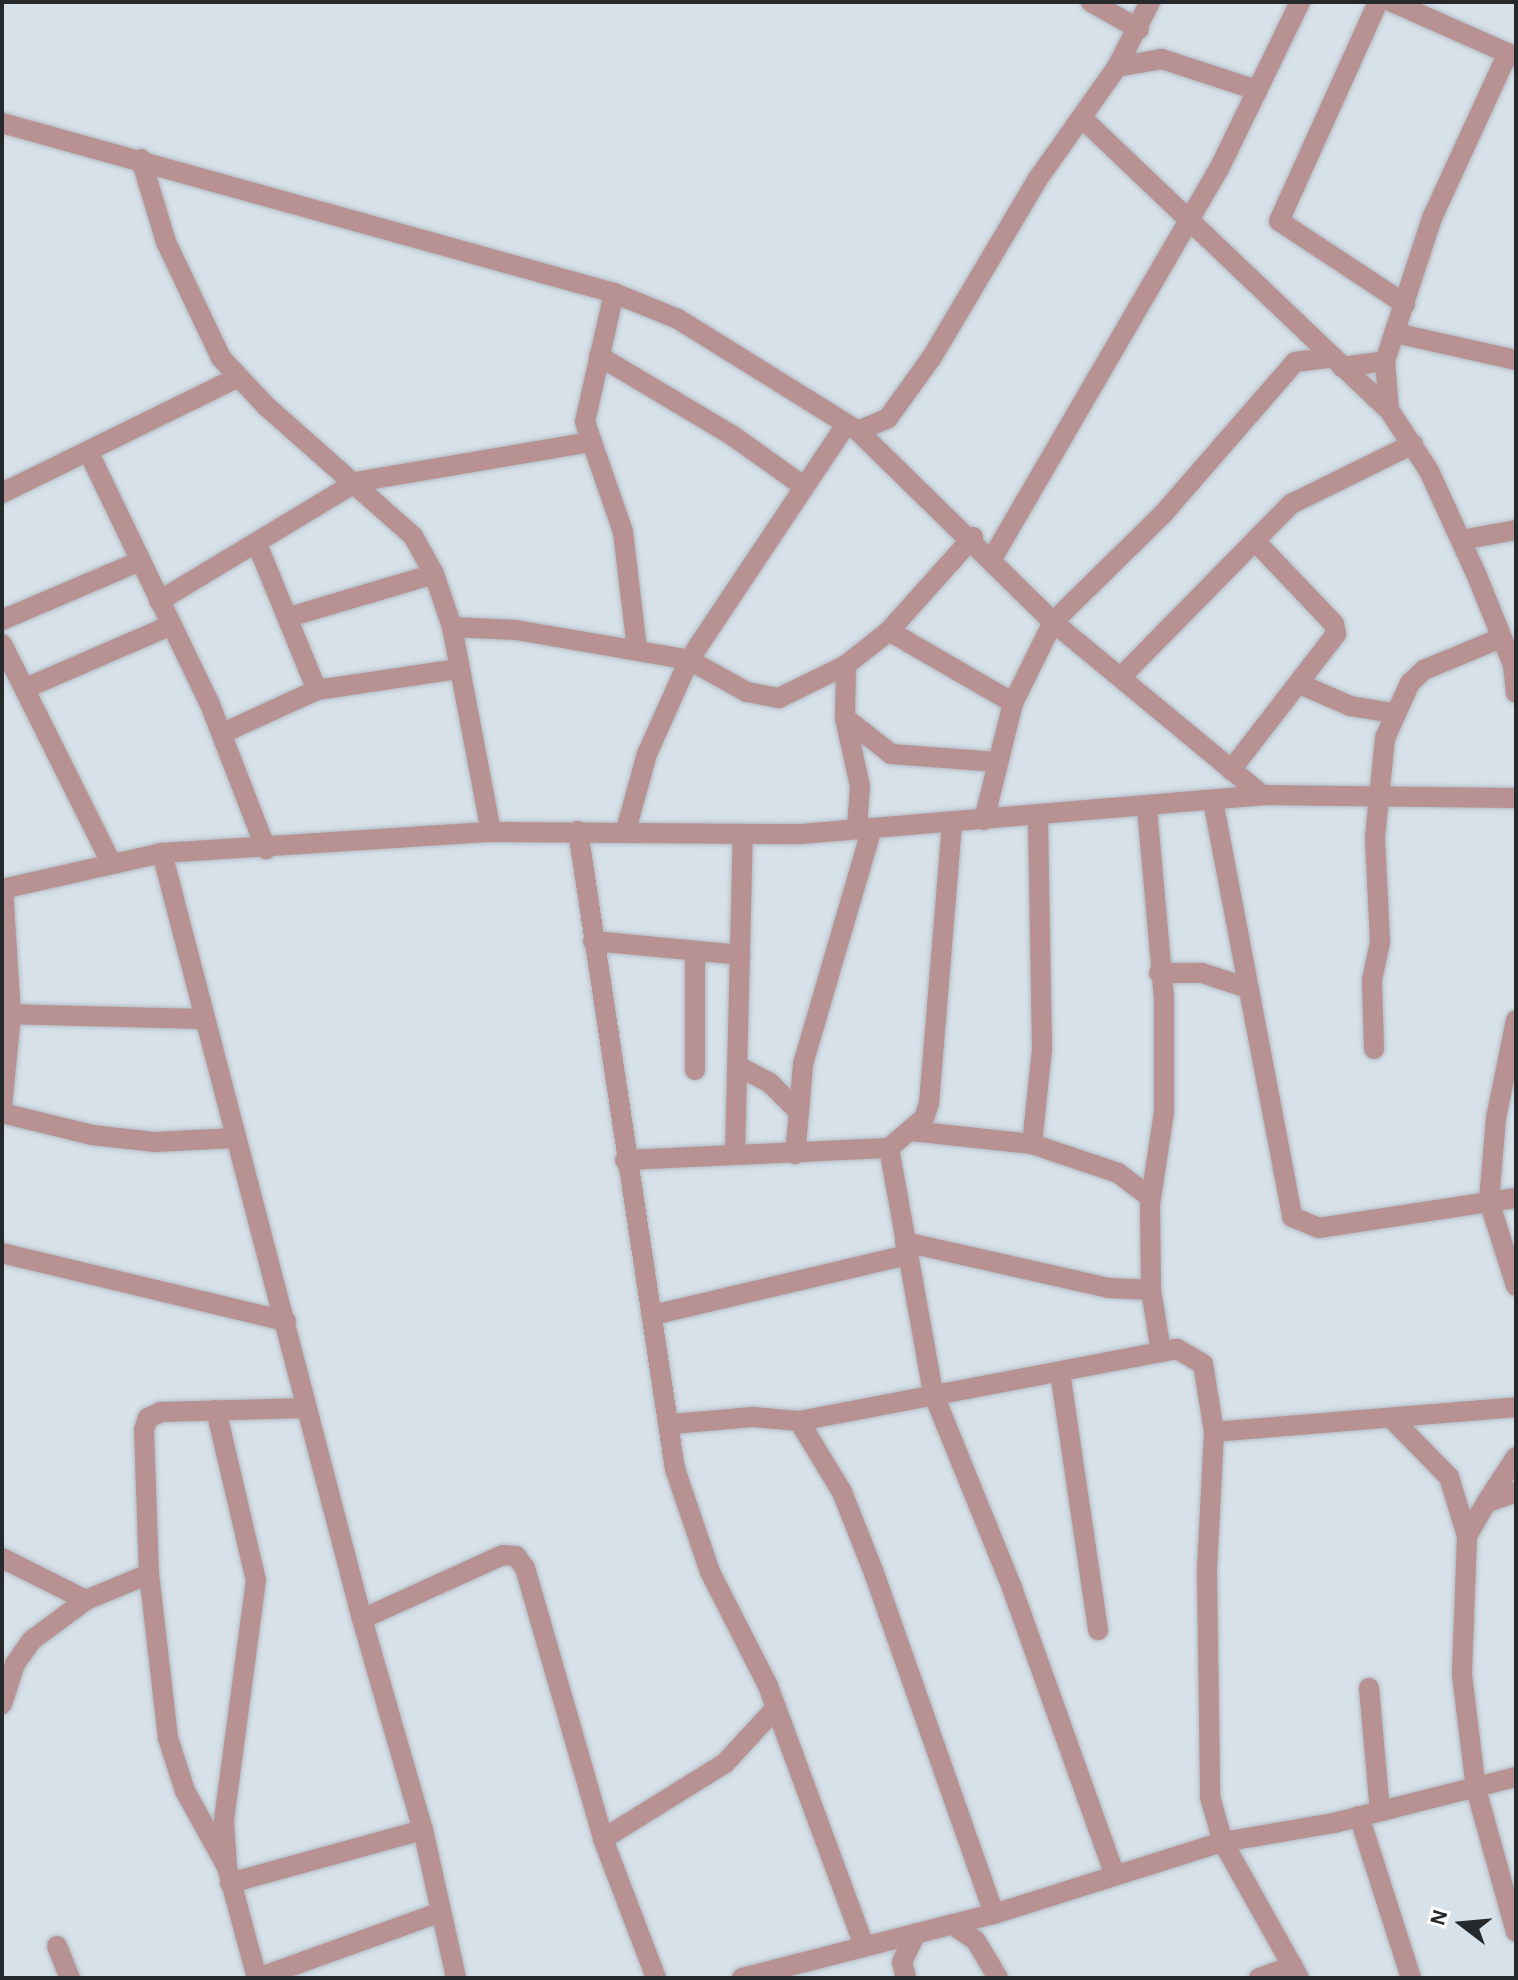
<!DOCTYPE html>
<style>
body{margin:0}
#map{position:relative;width:1518px;height:1980px;overflow:hidden;background:#d7e1e9;font-family:"Alegreya Sans",sans-serif}
div>[style]{position:absolute}
.roads{filter:drop-shadow(0 0 2px #b3bcc3) drop-shadow(0 0 2px #b3bcc3)}
.minor>*{height:20px;margin:-10px;padding:0 10px;transform-origin:10px;border-radius:10px;background:#b89192}
span{translate:-50% -50%;white-space:nowrap;text-align:center;line-height:1.15;-webkit-text-stroke:6px #fff;paint-order:stroke}
.frame{position:absolute;inset:0;border:4px solid #25292c;pointer-events:none}
.north{position:absolute;left:1422px;top:1884px;width:80px;height:80px;-webkit-text-stroke:6px #fff;paint-order:stroke;rotate:286deg;font-size:22px;font-weight:700;line-height:32px;text-align:center;color:#25292c}
.north::after{content:'';display:block;margin:auto;width:28px;height:36px;background:#25292c;clip-path:polygon(50% 0,100% 100%,50% 72%,0 100%)}
</style>
<div id="map">
<div class="roads">
<div class="minor">
<div style="left:1091px;top:2px;width:55px;rotate:29.4deg"></div>
<div style="left:1378px;top:2px;width:240px;rotate:114.3deg"></div>
<div style="left:1279px;top:221px;width:151px;rotate:33.4deg"></div>
<div style="left:1392px;top:2px;width:136px;rotate:23.9deg"></div>
<div style="left:1117px;top:67px;width:46px;rotate:-10.1deg"></div>
<div style="left:1162px;top:59px;width:100px;rotate:18.1deg"></div>
<div style="left:1083px;top:119px;width:422px;rotate:43.6deg"></div>
<div style="left:1389px;top:410px;width:73px;rotate:56.7deg"></div>
<div style="left:1429px;top:471px;width:115px;rotate:65.4deg"></div>
<div style="left:1477px;top:576px;width:96px;rotate:68deg"></div>
<div style="left:1513px;top:665px;width:28px;rotate:84deg"></div>
<div style="left:2px;top:123px;width:635px;rotate:15.52deg"></div>
<div style="left:614px;top:293px;width:69px;rotate:22.1deg"></div>
<div style="left:678px;top:319px;width:212px;rotate:31.9deg"></div>
<div style="left:858px;top:431px;width:273px;rotate:44.4deg"></div>
<div style="left:1053px;top:622px;width:271px;rotate:39.6deg"></div>
<div style="left:141px;top:159px;width:87px;rotate:73.2deg"></div>
<div style="left:166px;top:242px;width:128px;rotate:64.6deg"></div>
<div style="left:221px;top:358px;width:66px;rotate:46.8deg"></div>
<div style="left:266px;top:406px;width:196px;rotate:41.5deg"></div>
<div style="left:413px;top:536px;width:43px;rotate:61.1deg"></div>
<div style="left:434px;top:574px;width:56px;rotate:71.2deg"></div>
<div style="left:452px;top:627px;width:209px;rotate:79.2deg"></div>
<div style="left:614px;top:293px;width:132px;rotate:102.7deg"></div>
<div style="left:585px;top:422px;width:116px;rotate:70.9deg"></div>
<div style="left:623px;top:532px;width:118px;rotate:83.2deg"></div>
<div style="left:1395px;top:333px;width:124px;rotate:12.6deg"></div>
<div style="left:599px;top:356px;width:156px;rotate:30.8deg"></div>
<div style="left:733px;top:436px;width:86px;rotate:35.5deg"></div>
<div style="left:1342px;top:367px;width:43px;rotate:-7.9deg"></div>
<div style="left:1389px;top:410px;width:49px;rotate:-94.7deg"></div>
<div style="left:1385px;top:361px;width:151px;rotate:-71.8deg"></div>
<div style="left:1432px;top:218px;width:179px;rotate:-65.3deg"></div>
<div style="left:858px;top:431px;width:33px;rotate:-23deg"></div>
<div style="left:888px;top:418px;width:75px;rotate:-54.2deg"></div>
<div style="left:932px;top:357px;width:206px;rotate:-59.3deg"></div>
<div style="left:1037px;top:180px;width:138px;rotate:-54.7deg"></div>
<div style="left:1117px;top:67px;width:73px;rotate:-63.1deg"></div>
<div style="left:88px;top:451px;width:279px;rotate:64.3deg"></div>
<div style="left:209px;top:702px;width:158px;rotate:68.8deg"></div>
<div style="left:2px;top:493px;width:262px;rotate:-26.1deg"></div>
<div style="left:1461px;top:540px;width:56px;rotate:-10.3deg"></div>
<div style="left:257px;top:544px;width:158px;rotate:67.7deg"></div>
<div style="left:993px;top:557px;width:449px;rotate:-59.8deg"></div>
<div style="left:1219px;top:169px;width:186px;rotate:-64.1deg"></div>
<div style="left:159px;top:601px;width:230px;rotate:-31.1deg"></div>
<div style="left:356px;top:482px;width:236px;rotate:-9.7deg"></div>
<div style="left:289px;top:617px;width:151px;rotate:-16.5deg"></div>
<div style="left:2px;top:620px;width:150px;rotate:-23.1deg"></div>
<div style="left:452px;top:627px;width:64px;rotate:2.7deg"></div>
<div style="left:516px;top:630px;width:176px;rotate:9.8deg"></div>
<div style="left:689px;top:660px;width:66px;rotate:28.9deg"></div>
<div style="left:747px;top:692px;width:33px;rotate:11deg"></div>
<div style="left:779px;top:698px;width:75px;rotate:-26.2deg"></div>
<div style="left:846px;top:665px;width:55px;rotate:-38.3deg"></div>
<div style="left:889px;top:631px;width:126px;rotate:-48.2deg"></div>
<div style="left:889px;top:631px;width:143px;rotate:30.1deg"></div>
<div style="left:2px;top:644px;width:245px;rotate:63.5deg"></div>
<div style="left:846px;top:665px;width:53px;rotate:91.1deg"></div>
<div style="left:845px;top:718px;width:70px;rotate:77.6deg"></div>
<div style="left:860px;top:786px;width:42px;rotate:94.1deg"></div>
<div style="left:1121px;top:677px;width:243px;rotate:-45.5deg"></div>
<div style="left:1291px;top:504px;width:136px;rotate:-26.2deg"></div>
<div style="left:1300px;top:684px;width:55px;rotate:23.7deg"></div>
<div style="left:1350px;top:706px;width:44px;rotate:9.2deg"></div>
<div style="left:26px;top:688px;width:156px;rotate:-23.4deg"></div>
<div style="left:845px;top:718px;width:58px;rotate:38deg"></div>
<div style="left:891px;top:754px;width:106px;rotate:4.3deg"></div>
<div style="left:223px;top:733px;width:103px;rotate:-24.6deg"></div>
<div style="left:317px;top:690px;width:143px;rotate:-8.5deg"></div>
<div style="left:1231px;top:770px;width:172px;rotate:-52.3deg"></div>
<div style="left:1336px;top:634px;width:10px;rotate:-101deg"></div>
<div style="left:1334px;top:624px;width:113px;rotate:-133.6deg"></div>
<div style="left:1213px;top:801px;width:423px;rotate:79.2deg"></div>
<div style="left:1292px;top:1217px;width:29px;rotate:22deg"></div>
<div style="left:1319px;top:1228px;width:199px;rotate:-8.7deg"></div>
<div style="left:1147px;top:808px;width:190px;rotate:84.9deg"></div>
<div style="left:1164px;top:997px;width:115px;rotate:90deg"></div>
<div style="left:1164px;top:1112px;width:94px;rotate:98.6deg"></div>
<div style="left:1150px;top:1205px;width:85px;rotate:89.3deg"></div>
<div style="left:1151px;top:1290px;width:63px;rotate:80.8deg"></div>
<div style="left:984px;top:820px;width:121px;rotate:-76.1deg"></div>
<div style="left:1013px;top:703px;width:90px;rotate:-63.7deg"></div>
<div style="left:1053px;top:622px;width:154px;rotate:-44.5deg"></div>
<div style="left:1163px;top:514px;width:201px;rotate:-49deg"></div>
<div style="left:1295px;top:362px;width:33px;rotate:-7deg"></div>
<div style="left:952px;top:824px;width:280px;rotate:94.7deg"></div>
<div style="left:929px;top:1103px;width:16px;rotate:108deg"></div>
<div style="left:924px;top:1118px;width:46px;rotate:139.4deg"></div>
<div style="left:889px;top:1148px;width:249px;rotate:79.8deg"></div>
<div style="left:933px;top:1393px;width:210px;rotate:67.9deg"></div>
<div style="left:1012px;top:1588px;width:303px;rotate:70.3deg"></div>
<div style="left:626px;top:830px;width:79px;rotate:-74.6deg"></div>
<div style="left:647px;top:754px;width:103px;rotate:-65.9deg"></div>
<div style="left:689px;top:660px;width:283px;rotate:-56.3deg"></div>
<div style="left:578px;top:831px;width:645px;rotate:81.36deg"></div>
<div style="left:675px;top:1469px;width:109px;rotate:71.2deg"></div>
<div style="left:710px;top:1572px;width:128px;rotate:63deg"></div>
<div style="left:768px;top:1686px;width:276px;rotate:69.7deg"></div>
<div style="left:162px;top:853px;width:792px;rotate:75.37deg"></div>
<div style="left:362px;top:1619px;width:220px;rotate:73.9deg"></div>
<div style="left:423px;top:1830px;width:152px;rotate:77.4deg"></div>
<div style="left:2px;top:889px;width:164px;rotate:-12.7deg"></div>
<div style="left:162px;top:853px;width:330px;rotate:-3.7deg"></div>
<div style="left:491px;top:832px;width:310px;rotate:0.4deg"></div>
<div style="left:801px;top:834px;width:463px;rotate:-4.8deg"></div>
<div style="left:1262px;top:795px;width:254px;rotate:0.7deg"></div>
<div style="left:593px;top:941px;width:148px;rotate:5.4deg"></div>
<div style="left:695px;top:954px;width:116px;rotate:90deg"></div>
<div style="left:1159px;top:973px;width:43px"></div>
<div style="left:1202px;top:973px;width:48px;rotate:18.1deg"></div>
<div style="left:2px;top:1014px;width:202px;rotate:1.4deg"></div>
<div style="left:1516px;top:1020px;width:100px;rotate:101.5deg"></div>
<div style="left:1496px;top:1118px;width:83px;rotate:94.8deg"></div>
<div style="left:1489px;top:1201px;width:89px;rotate:72.4deg"></div>
<div style="left:1374px;top:1049px;width:69px;rotate:-91.7deg"></div>
<div style="left:1372px;top:980px;width:40px;rotate:-78deg"></div>
<div style="left:1380px;top:941px;width:104px;rotate:-92.8deg"></div>
<div style="left:1375px;top:837px;width:100px;rotate:-84.2deg"></div>
<div style="left:1385px;top:738px;width:60px;rotate:-65.6deg"></div>
<div style="left:1410px;top:683px;width:19px;rotate:-43deg"></div>
<div style="left:1424px;top:670px;width:83px;rotate:-22.6deg"></div>
<div style="left:738px;top:1066px;width:36px;rotate:28deg"></div>
<div style="left:770px;top:1083px;width:41px;rotate:45deg"></div>
<div style="left:799px;top:1112px;width:48px;rotate:-85.2deg"></div>
<div style="left:803px;top:1064px;width:246px;rotate:-73.7deg"></div>
<div style="left:2px;top:1107px;width:92px;rotate:-84.4deg"></div>
<div style="left:11px;top:1015px;width:127px;rotate:-93.6deg"></div>
<div style="left:2px;top:1113px;width:93px;rotate:13.7deg"></div>
<div style="left:92px;top:1135px;width:62px;rotate:6.4deg"></div>
<div style="left:154px;top:1142px;width:82px;rotate:-2.8deg"></div>
<div style="left:911px;top:1131px;width:122px;rotate:6.1deg"></div>
<div style="left:1032px;top:1144px;width:91px;rotate:18.6deg"></div>
<div style="left:1118px;top:1173px;width:40px;rotate:37deg"></div>
<div style="left:1032px;top:1144px;width:96px;rotate:-84deg"></div>
<div style="left:1042px;top:1049px;width:231px;rotate:-91deg"></div>
<div style="left:735px;top:1154px;width:320px;rotate:-88.6deg"></div>
<div style="left:795px;top:1154px;width:42px;rotate:-84.6deg"></div>
<div style="left:625px;top:1160px;width:264px;rotate:-2.6deg"></div>
<div style="left:905px;top:1242px;width:209px;rotate:12.7deg"></div>
<div style="left:1109px;top:1288px;width:42px;rotate:2.7deg"></div>
<div style="left:2px;top:1253px;width:292px;rotate:13.5deg"></div>
<div style="left:653px;top:1315px;width:261px;rotate:-13.3deg"></div>
<div style="left:1060px;top:1372px;width:261px;rotate:81.6deg"></div>
<div style="left:216px;top:1410px;width:175px;rotate:76.8deg"></div>
<div style="left:256px;top:1580px;width:243px;rotate:97.6deg"></div>
<div style="left:224px;top:1821px;width:46px;rotate:86.3deg"></div>
<div style="left:227px;top:1867px;width:115px;rotate:74.9deg"></div>
<div style="left:1392px;top:1419px;width:81px;rotate:45.5deg"></div>
<div style="left:1449px;top:1477px;width:62px;rotate:73deg"></div>
<div style="left:799px;top:1421px;width:83px;rotate:58.8deg"></div>
<div style="left:842px;top:1492px;width:87px;rotate:68.4deg"></div>
<div style="left:874px;top:1573px;width:361px;rotate:70.6deg"></div>
<div style="left:672px;top:1424px;width:81px;rotate:-4.9deg"></div>
<div style="left:753px;top:1417px;width:46px;rotate:5deg"></div>
<div style="left:799px;top:1421px;width:385px;rotate:-10.8deg"></div>
<div style="left:1177px;top:1349px;width:30px;rotate:30deg"></div>
<div style="left:1203px;top:1364px;width:69px;rotate:80.8deg"></div>
<div style="left:1214px;top:1432px;width:139px;rotate:92.9deg"></div>
<div style="left:1207px;top:1571px;width:226px;rotate:89.2deg"></div>
<div style="left:1210px;top:1797px;width:47px;rotate:73.9deg"></div>
<div style="left:1223px;top:1842px;width:156px;rotate:60.8deg"></div>
<div style="left:1214px;top:1432px;width:303px;rotate:-4.7deg"></div>
<div style="left:1516px;top:1492px;width:32px;rotate:160deg"></div>
<div style="left:1486px;top:1503px;width:38px;rotate:120deg"></div>
<div style="left:1467px;top:1536px;width:139px;rotate:92.1deg"></div>
<div style="left:1462px;top:1675px;width:115px;rotate:83deg"></div>
<div style="left:1476px;top:1789px;width:148px;rotate:74.4deg"></div>
<div style="left:1486px;top:1503px;width:55px;rotate:-56.9deg"></div>
<div style="left:2px;top:1558px;width:94px;rotate:26.6deg"></div>
<div style="left:362px;top:1619px;width:155px;rotate:-24.4deg"></div>
<div style="left:503px;top:1555px;width:13px;rotate:4deg"></div>
<div style="left:516px;top:1556px;width:15px;rotate:53deg"></div>
<div style="left:525px;top:1568px;width:282px;rotate:73.9deg"></div>
<div style="left:603px;top:1839px;width:149px;rotate:69.1deg"></div>
<div style="left:1369px;top:1688px;width:123px;rotate:84.9deg"></div>
<div style="left:2px;top:1704px;width:42px;rotate:-72deg"></div>
<div style="left:15px;top:1664px;width:29px;rotate:-55deg"></div>
<div style="left:32px;top:1640px;width:67px;rotate:-36.5deg"></div>
<div style="left:86px;top:1600px;width:68px;rotate:-22.4deg"></div>
<div style="left:1359px;top:1816px;width:170px;rotate:72.2deg"></div>
<div style="left:603px;top:1839px;width:144px;rotate:-31.9deg"></div>
<div style="left:725px;top:1763px;width:75px;rotate:-47.2deg"></div>
<div style="left:227px;top:1867px;width:87px;rotate:-118.9deg"></div>
<div style="left:185px;top:1791px;width:56px;rotate:-107.8deg"></div>
<div style="left:168px;top:1738px;width:165px;rotate:-96.6deg"></div>
<div style="left:149px;top:1574px;width:144px;rotate:-92deg"></div>
<div style="left:144px;top:1430px;width:13px;rotate:-72deg"></div>
<div style="left:148px;top:1418px;width:14px;rotate:-25deg"></div>
<div style="left:161px;top:1412px;width:145px;rotate:-1.6deg"></div>
<div style="left:230px;top:1883px;width:200px;rotate:-15.4deg"></div>
<div style="left:952px;top:1924px;width:29px;rotate:35deg"></div>
<div style="left:976px;top:1941px;width:43px;rotate:59.3deg"></div>
<div style="left:57px;top:1946px;width:35px;rotate:68deg"></div>
<div style="left:258px;top:1978px;width:195px;rotate:-19.8deg"></div>
<div style="left:742px;top:1978px;width:260px;rotate:-14.3deg"></div>
<div style="left:994px;top:1914px;width:240px;rotate:-17.5deg"></div>
<div style="left:1223px;top:1842px;width:113px;rotate:-9.7deg"></div>
<div style="left:1334px;top:1823px;width:188px;rotate:-14.2deg"></div>
<div style="left:906px;top:1978px;width:16px;rotate:-104deg"></div>
<div style="left:902px;top:1962px;width:32px;rotate:-64deg"></div>
<div style="left:1259px;top:1978px;width:36px;rotate:-19deg"></div>
</div>
</div>
<div class="frame"></div>
<div class="north">N</div>
</div>
